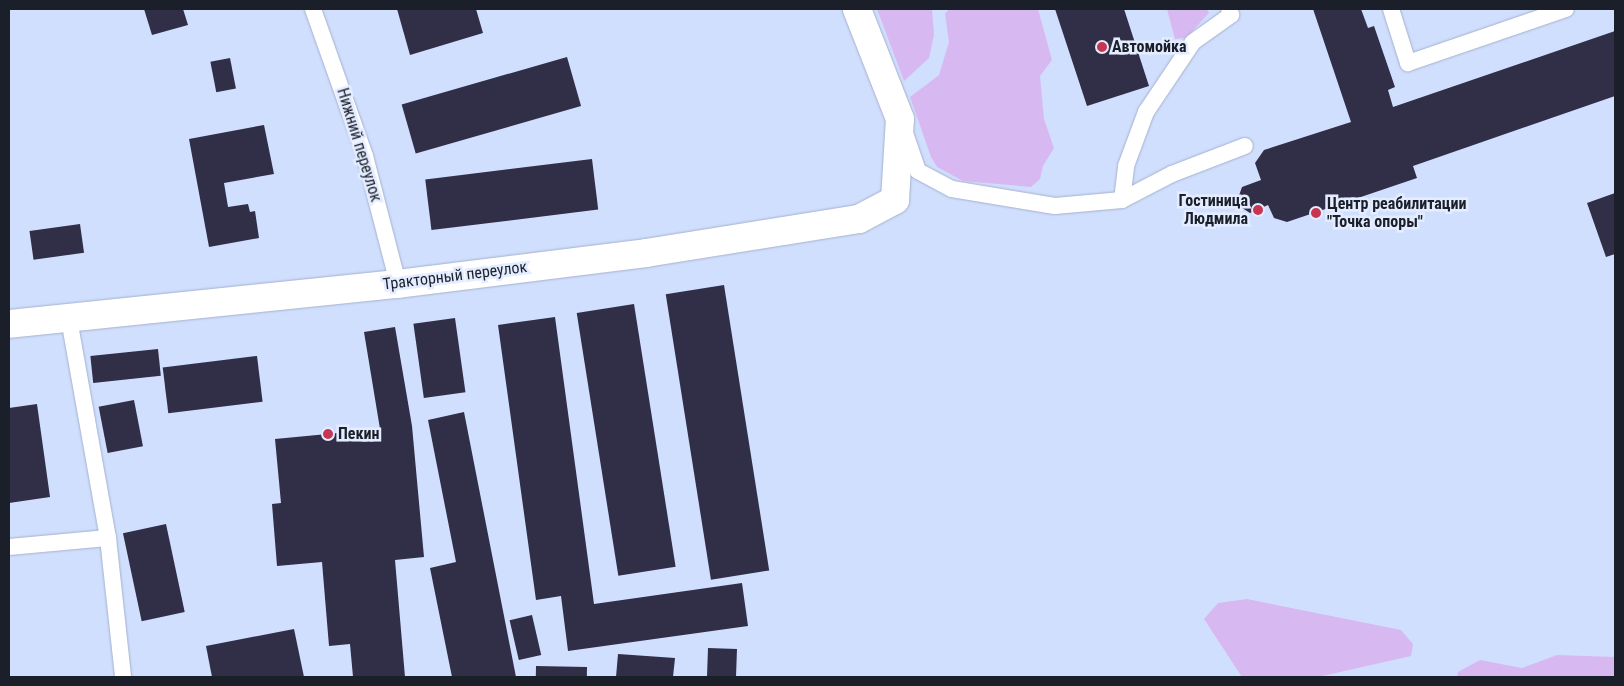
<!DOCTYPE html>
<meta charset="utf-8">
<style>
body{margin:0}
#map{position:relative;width:1624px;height:686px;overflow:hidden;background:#d1dffe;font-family:"Roboto Condensed",sans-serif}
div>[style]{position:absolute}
.green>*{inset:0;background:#d8b8f1}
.building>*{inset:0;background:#312e47;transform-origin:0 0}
.roads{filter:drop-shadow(0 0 1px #a4b1ce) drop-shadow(0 0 1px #a4b1ce)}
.service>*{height:16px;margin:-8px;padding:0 8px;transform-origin:8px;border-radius:8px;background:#fff}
.minor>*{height:28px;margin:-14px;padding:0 14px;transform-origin:14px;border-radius:14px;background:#fff}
.dots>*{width:14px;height:14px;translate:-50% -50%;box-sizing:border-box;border:2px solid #e4ecff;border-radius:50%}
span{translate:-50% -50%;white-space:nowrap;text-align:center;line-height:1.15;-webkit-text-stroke:5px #e4ecff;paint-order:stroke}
.poi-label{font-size:16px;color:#1a1f2a;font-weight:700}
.left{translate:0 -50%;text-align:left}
.right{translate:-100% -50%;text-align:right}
.street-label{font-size:16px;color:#1a1f2a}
.frame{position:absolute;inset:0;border:10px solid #1a1f2a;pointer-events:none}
</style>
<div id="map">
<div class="green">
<div style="clip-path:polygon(877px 9px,932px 9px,934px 35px,929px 58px,904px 81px)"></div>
<div style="clip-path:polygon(949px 9px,1038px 9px,1052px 60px,1040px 76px,1044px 119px,1054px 148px,1043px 166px,1040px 179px,1031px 187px,963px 181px,937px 167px,931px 157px,910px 97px,939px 75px,949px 42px,945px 14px)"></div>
<div style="clip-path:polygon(1167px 9px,1207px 9px,1209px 13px,1186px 38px,1175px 39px)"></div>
<div style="clip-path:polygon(1247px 599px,1401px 630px,1413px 644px,1411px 656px,1318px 677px,1242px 677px,1204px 619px,1218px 603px)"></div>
<div style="clip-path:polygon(1557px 655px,1615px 657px,1615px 677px,1457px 677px,1458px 672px,1480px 660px,1522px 668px)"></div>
</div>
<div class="building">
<div style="clip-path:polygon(144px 9px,183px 9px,188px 25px,152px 35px)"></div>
<div style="clip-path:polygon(397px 9px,476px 9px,483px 33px,410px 55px)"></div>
<div style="clip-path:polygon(1055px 9px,1124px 9px,1149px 86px,1087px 106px)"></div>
<div style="clip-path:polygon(1313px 9px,1361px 9px,1368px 28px,1374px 26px,1395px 87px,1388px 90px,1393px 107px,1615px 31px,1615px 96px,1413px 166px,1417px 178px,1287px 222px,1274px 218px,1268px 205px,1250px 213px,1236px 204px,1242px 187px,1261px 180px,1255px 163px,1264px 150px,1351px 122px)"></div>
<div style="left:567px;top:57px;width:51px;height:172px;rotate:74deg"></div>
<div style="left:230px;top:58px;width:31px;height:20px;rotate:79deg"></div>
<div style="clip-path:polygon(264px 125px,274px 174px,224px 183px,228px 207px,248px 204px,250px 212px,255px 211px,259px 238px,209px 247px,189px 139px)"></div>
<div style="left:592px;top:159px;width:51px;height:168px;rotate:83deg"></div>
<div style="clip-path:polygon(1615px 193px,1615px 254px,1606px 257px,1587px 203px)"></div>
<div style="left:80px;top:224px;width:29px;height:51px;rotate:82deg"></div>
<div style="left:724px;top:285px;width:289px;height:59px;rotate:81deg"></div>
<div style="left:634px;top:304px;width:266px;height:58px;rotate:81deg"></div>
<div style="clip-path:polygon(555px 317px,594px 604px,742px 583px,748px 626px,568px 651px,561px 596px,536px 600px,498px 325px)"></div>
<div style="left:455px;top:318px;width:75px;height:42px;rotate:82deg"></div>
<div style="clip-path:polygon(395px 327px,412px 426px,424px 557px,395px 560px,405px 677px,353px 677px,350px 644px,329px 646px,322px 562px,277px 566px,272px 504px,281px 503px,275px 439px,380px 429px,364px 332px)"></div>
<div style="left:158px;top:349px;width:27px;height:68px;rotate:84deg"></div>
<div style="left:257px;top:356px;width:46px;height:95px;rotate:83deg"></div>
<div style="left:134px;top:400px;width:47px;height:36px;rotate:79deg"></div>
<div style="clip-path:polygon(37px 404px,50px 497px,9px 503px,9px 408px)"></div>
<div style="clip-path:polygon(464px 412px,516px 677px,452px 677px,430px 568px,456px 562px,428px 420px)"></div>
<div style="left:166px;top:524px;width:90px;height:44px;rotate:78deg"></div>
<div style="left:532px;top:615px;width:41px;height:23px;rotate:77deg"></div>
<div style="clip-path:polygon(294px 629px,304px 677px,212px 677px,206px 646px)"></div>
<div style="left:708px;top:648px;width:29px;height:29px;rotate:2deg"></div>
<div style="clip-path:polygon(618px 654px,675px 658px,673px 677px,616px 677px)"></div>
<div style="left:536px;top:666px;width:51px;height:11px;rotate:1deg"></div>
</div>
<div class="roads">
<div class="service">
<div style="left:313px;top:9px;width:156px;rotate:70.5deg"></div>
<div style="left:365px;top:156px;width:132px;rotate:75.5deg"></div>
<div style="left:1391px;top:9px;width:57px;rotate:72.5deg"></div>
<div style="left:1408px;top:63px;width:167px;rotate:-18.9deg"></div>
<div style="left:905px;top:133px;width:40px;rotate:71.1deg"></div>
<div style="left:918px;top:171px;width:38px;rotate:28deg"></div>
<div style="left:952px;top:189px;width:104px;rotate:9.4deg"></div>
<div style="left:1055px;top:206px;width:67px;rotate:-5.1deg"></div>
<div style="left:1122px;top:200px;width:34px;rotate:-83deg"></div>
<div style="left:1126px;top:166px;width:58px;rotate:-69.7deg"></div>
<div style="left:1146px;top:112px;width:84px;rotate:-56.1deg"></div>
<div style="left:1193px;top:42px;width:47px;rotate:-35.4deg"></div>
<div style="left:1231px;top:15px;width:6px;rotate:-108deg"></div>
<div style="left:1122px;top:200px;width:56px;rotate:-27.5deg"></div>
<div style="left:1172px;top:174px;width:78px;rotate:-21deg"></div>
<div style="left:108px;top:538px;width:140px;rotate:83.8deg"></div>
<div style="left:9px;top:547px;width:99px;rotate:-5.2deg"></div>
<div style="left:108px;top:538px;width:223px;rotate:-100.1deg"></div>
</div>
<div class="minor">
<div style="left:9px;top:324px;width:391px;rotate:-5.9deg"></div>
<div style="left:398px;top:284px;width:250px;rotate:-7.1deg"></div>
<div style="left:646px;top:253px;width:216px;rotate:-9.1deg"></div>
<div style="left:859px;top:219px;width:41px;rotate:-27.8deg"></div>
<div style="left:895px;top:200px;width:81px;rotate:-86.5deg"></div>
<div style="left:900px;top:119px;width:118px;rotate:-111.4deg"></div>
</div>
</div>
<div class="dots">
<div style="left:1102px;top:47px;background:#c63653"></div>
<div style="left:1258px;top:210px;background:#c63653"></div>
<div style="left:1316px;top:213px;background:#c63653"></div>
<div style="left:328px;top:434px;background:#c63653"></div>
</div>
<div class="poi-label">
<span class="left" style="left:1112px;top:47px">Автомойка</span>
<span class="right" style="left:1248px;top:210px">Гостиница<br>Людмила</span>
<span class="left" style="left:1327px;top:213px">Центр реабилитации<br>"Точка опоры"</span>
<span class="left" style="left:338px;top:434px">Пекин</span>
</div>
<div class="street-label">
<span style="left:359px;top:145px;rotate:73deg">Нижний переулок</span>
<span style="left:455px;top:276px;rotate:-7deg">Тракторный переулок</span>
</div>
<div class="frame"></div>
</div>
